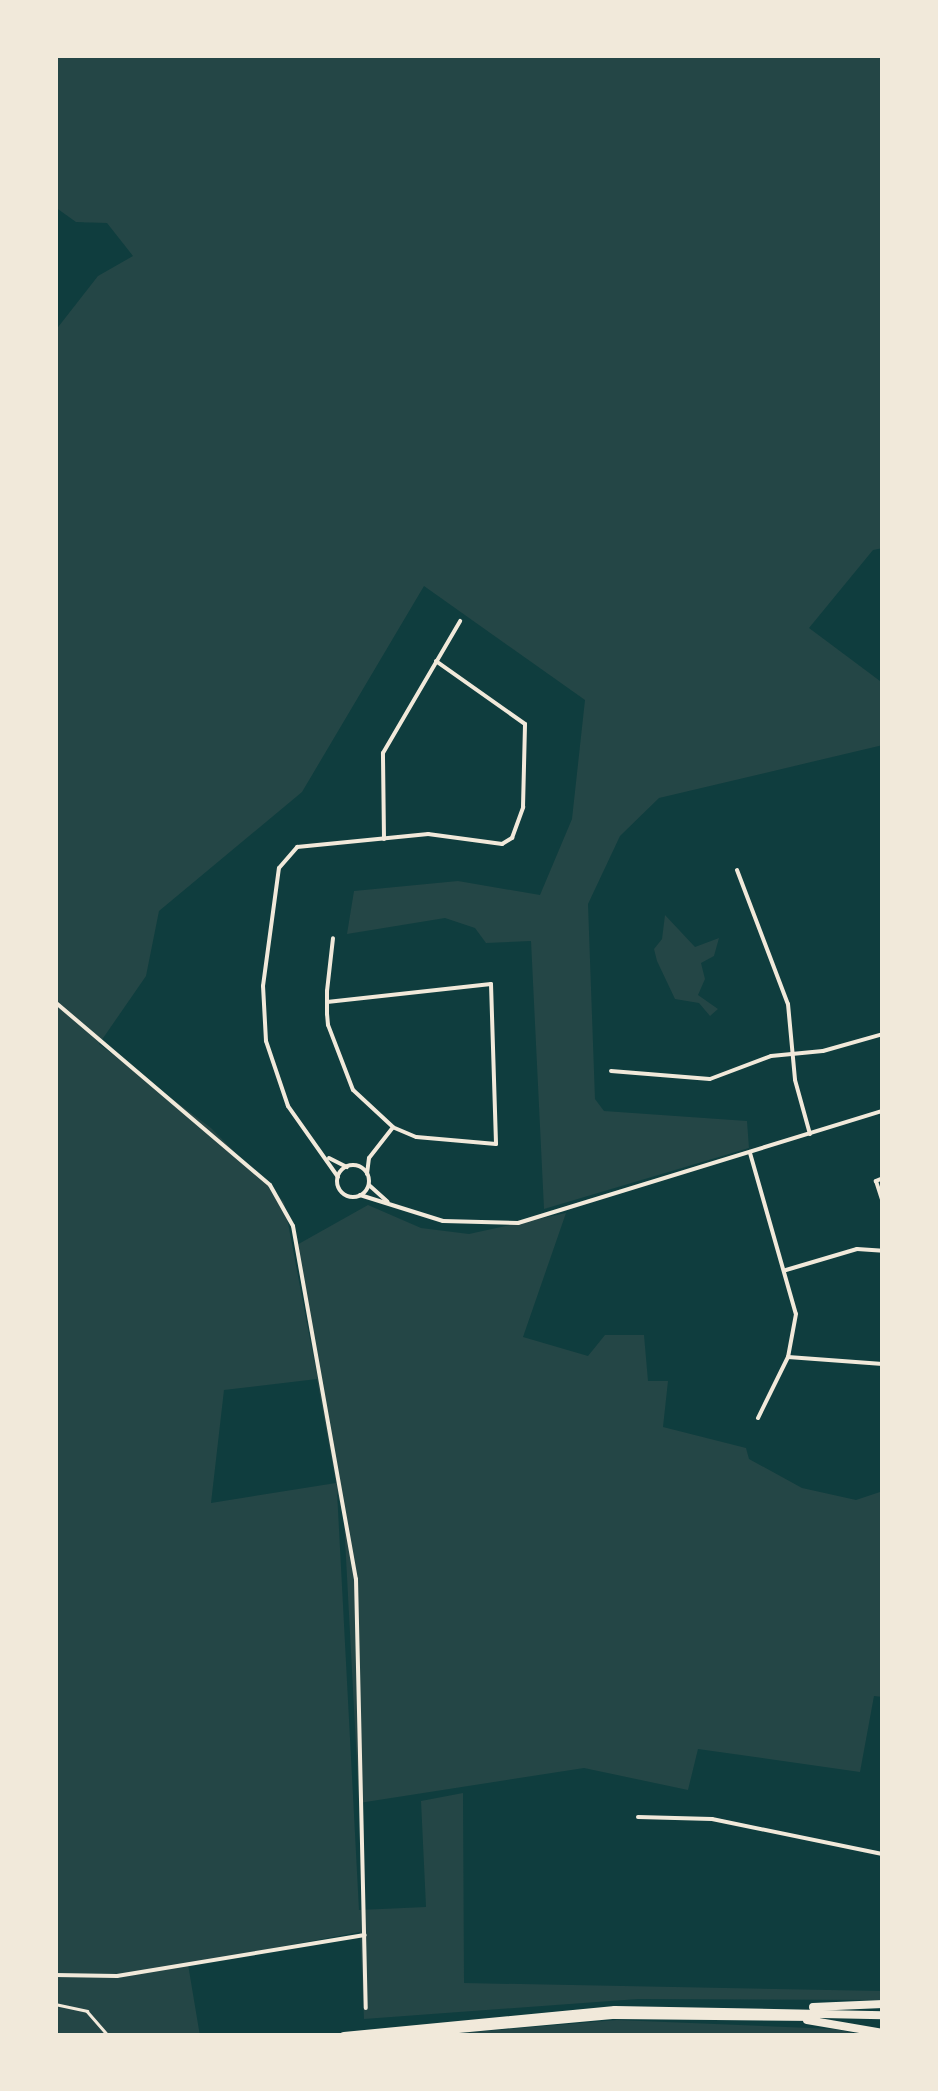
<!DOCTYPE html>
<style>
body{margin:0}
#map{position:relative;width:938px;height:2091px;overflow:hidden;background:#0f3d3e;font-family:"Fira Sans Condensed",sans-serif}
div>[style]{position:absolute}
.green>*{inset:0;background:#244646}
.path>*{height:2.5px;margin:-1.25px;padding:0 1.25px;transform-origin:1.25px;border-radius:1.25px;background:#f1e9da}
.minor>*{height:4px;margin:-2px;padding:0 2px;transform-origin:2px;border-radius:2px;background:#f1e9da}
.minor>.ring{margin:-2px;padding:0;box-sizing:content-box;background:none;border:4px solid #f1e9da;border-radius:50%}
.trunk>*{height:8px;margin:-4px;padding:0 4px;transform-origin:4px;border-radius:4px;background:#f1e9da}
span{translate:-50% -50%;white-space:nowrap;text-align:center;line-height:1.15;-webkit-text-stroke:9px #f1e9da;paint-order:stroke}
.frame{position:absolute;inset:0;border:58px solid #f1e9da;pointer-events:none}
</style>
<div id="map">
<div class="green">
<div style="clip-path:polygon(evenodd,55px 55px,883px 55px,883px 548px,873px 550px,809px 628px,880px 681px,883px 745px,659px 798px,620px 836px,588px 904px,595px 1099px,604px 1111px,747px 1121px,749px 1148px,544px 1209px,531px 941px,486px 943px,475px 928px,445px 918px,347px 934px,354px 891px,458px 881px,540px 895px,572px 819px,585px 700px,424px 586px,302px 792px,159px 911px,146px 976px,99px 1044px,211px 1128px,284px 1202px,316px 1371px,295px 1246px,368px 1205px,421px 1228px,469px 1234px,566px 1213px,523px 1337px,588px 1356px,605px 1335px,644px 1335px,648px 1381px,668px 1381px,663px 1427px,746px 1448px,749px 1459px,802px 1488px,856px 1500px,883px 1491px,883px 1697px,874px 1696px,860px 1772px,698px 1749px,688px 1790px,584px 1768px,359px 1803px,344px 1520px,337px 1491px,359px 1910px,426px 1907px,421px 1801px,463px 1793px,464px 1983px,883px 1991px,883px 2000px,638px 1999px,364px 2019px,360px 1932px,188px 1964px,200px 2036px,57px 2036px,55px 331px,98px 276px,133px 256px,107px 223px,76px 222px,55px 207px,55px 55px,317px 1379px,336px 1483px,211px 1503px,224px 1390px,317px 1379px)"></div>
<div style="clip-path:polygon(665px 915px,695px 947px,719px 938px,714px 956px,701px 963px,705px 979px,698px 995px,718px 1009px,710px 1016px,699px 1003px,675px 999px,657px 961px,654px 949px,662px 939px)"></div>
<div style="clip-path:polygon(617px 2020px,834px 2029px,869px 2036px,425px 2036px)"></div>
</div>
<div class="path">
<div style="left:55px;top:2004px;width:33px;rotate:12deg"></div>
<div style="left:87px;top:2011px;width:33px;rotate:49deg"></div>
</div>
<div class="minor">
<div style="left:384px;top:839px;width:86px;rotate:-90.7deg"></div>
<div style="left:383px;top:753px;width:153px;rotate:-59.7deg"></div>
<div style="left:737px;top:870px;width:143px;rotate:69.2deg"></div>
<div style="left:788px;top:1004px;width:76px;rotate:84.7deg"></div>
<div style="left:795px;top:1080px;width:56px;rotate:74.5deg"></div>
<div style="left:55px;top:1002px;width:282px;rotate:40.4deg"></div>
<div style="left:270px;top:1185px;width:47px;rotate:60.7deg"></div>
<div style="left:293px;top:1226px;width:359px;rotate:79.9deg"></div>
<div style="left:356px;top:1579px;width:429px;rotate:88.7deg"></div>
<div style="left:327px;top:1002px;width:165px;rotate:-6.3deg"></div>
<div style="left:491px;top:984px;width:160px;rotate:88.2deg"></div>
<div style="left:496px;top:1144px;width:80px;rotate:-175deg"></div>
<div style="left:416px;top:1137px;width:25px;rotate:-157deg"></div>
<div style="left:393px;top:1127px;width:54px;rotate:-137.2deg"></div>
<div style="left:353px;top:1090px;width:70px;rotate:-111deg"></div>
<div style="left:328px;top:1025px;width:11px;rotate:-95deg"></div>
<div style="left:327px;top:1014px;width:23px;rotate:-90deg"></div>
<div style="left:327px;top:991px;width:53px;rotate:-83.5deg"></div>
<div style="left:611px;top:1071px;width:99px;rotate:4.6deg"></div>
<div style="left:710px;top:1079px;width:65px;rotate:-20.7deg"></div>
<div style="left:771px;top:1056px;width:52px;rotate:-5.5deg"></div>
<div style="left:823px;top:1051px;width:62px;rotate:-15.8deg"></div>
<div style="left:750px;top:1153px;width:167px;rotate:74.1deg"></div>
<div style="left:796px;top:1314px;width:44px;rotate:100.5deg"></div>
<div style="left:788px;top:1357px;width:68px;rotate:116.2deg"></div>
<div style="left:329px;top:1158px;width:20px;rotate:27deg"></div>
<div class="ring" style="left:337px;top:1165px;width:28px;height:28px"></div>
<div style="left:367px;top:1174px;width:16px;rotate:-83deg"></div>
<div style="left:369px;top:1158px;width:39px;rotate:-52deg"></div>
<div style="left:338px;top:1177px;width:87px;rotate:-125.2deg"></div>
<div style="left:288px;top:1106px;width:69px;rotate:-108.7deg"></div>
<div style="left:266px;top:1041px;width:55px;rotate:-93.1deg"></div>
<div style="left:263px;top:986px;width:119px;rotate:-82.3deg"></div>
<div style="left:279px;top:868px;width:28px;rotate:-49deg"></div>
<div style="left:297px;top:847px;width:132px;rotate:-5.7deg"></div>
<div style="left:428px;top:834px;width:75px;rotate:7.7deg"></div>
<div style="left:502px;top:844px;width:12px;rotate:-31deg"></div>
<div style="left:512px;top:838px;width:33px;rotate:-70deg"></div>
<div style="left:523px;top:807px;width:83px;rotate:-88.6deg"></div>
<div style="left:525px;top:724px;width:109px;rotate:-144.7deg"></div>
<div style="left:883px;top:1178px;width:8px;rotate:157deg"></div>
<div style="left:876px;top:1181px;width:23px;rotate:72deg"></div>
<div style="left:369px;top:1185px;width:25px;rotate:42deg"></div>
<div style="left:360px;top:1195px;width:87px;rotate:17.4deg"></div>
<div style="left:443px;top:1221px;width:75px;rotate:1.5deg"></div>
<div style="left:518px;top:1223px;width:382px;rotate:-17.1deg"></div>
<div style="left:786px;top:1270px;width:74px;rotate:-16.5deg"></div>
<div style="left:857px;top:1249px;width:26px;rotate:4deg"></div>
<div style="left:788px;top:1357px;width:95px;rotate:4.2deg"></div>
<div style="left:638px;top:1817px;width:74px;rotate:1.5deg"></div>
<div style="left:712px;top:1819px;width:175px;rotate:11.6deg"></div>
<div style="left:55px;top:1975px;width:62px;rotate:0.9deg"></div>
<div style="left:117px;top:1976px;width:251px;rotate:-9.4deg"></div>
<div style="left:55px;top:2035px;width:1px;rotate:90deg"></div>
</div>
<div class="trunk">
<div style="left:813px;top:2007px;width:70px;rotate:-2.5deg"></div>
<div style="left:807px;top:2020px;width:77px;rotate:9.7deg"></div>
<div style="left:344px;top:2036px;width:272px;rotate:-5.5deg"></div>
<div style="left:615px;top:2010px;width:268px;rotate:1.1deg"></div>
<div style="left:382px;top:2036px;width:234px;rotate:-5.2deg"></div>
<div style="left:615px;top:2015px;width:201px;rotate:0.6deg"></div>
</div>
<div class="frame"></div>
</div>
